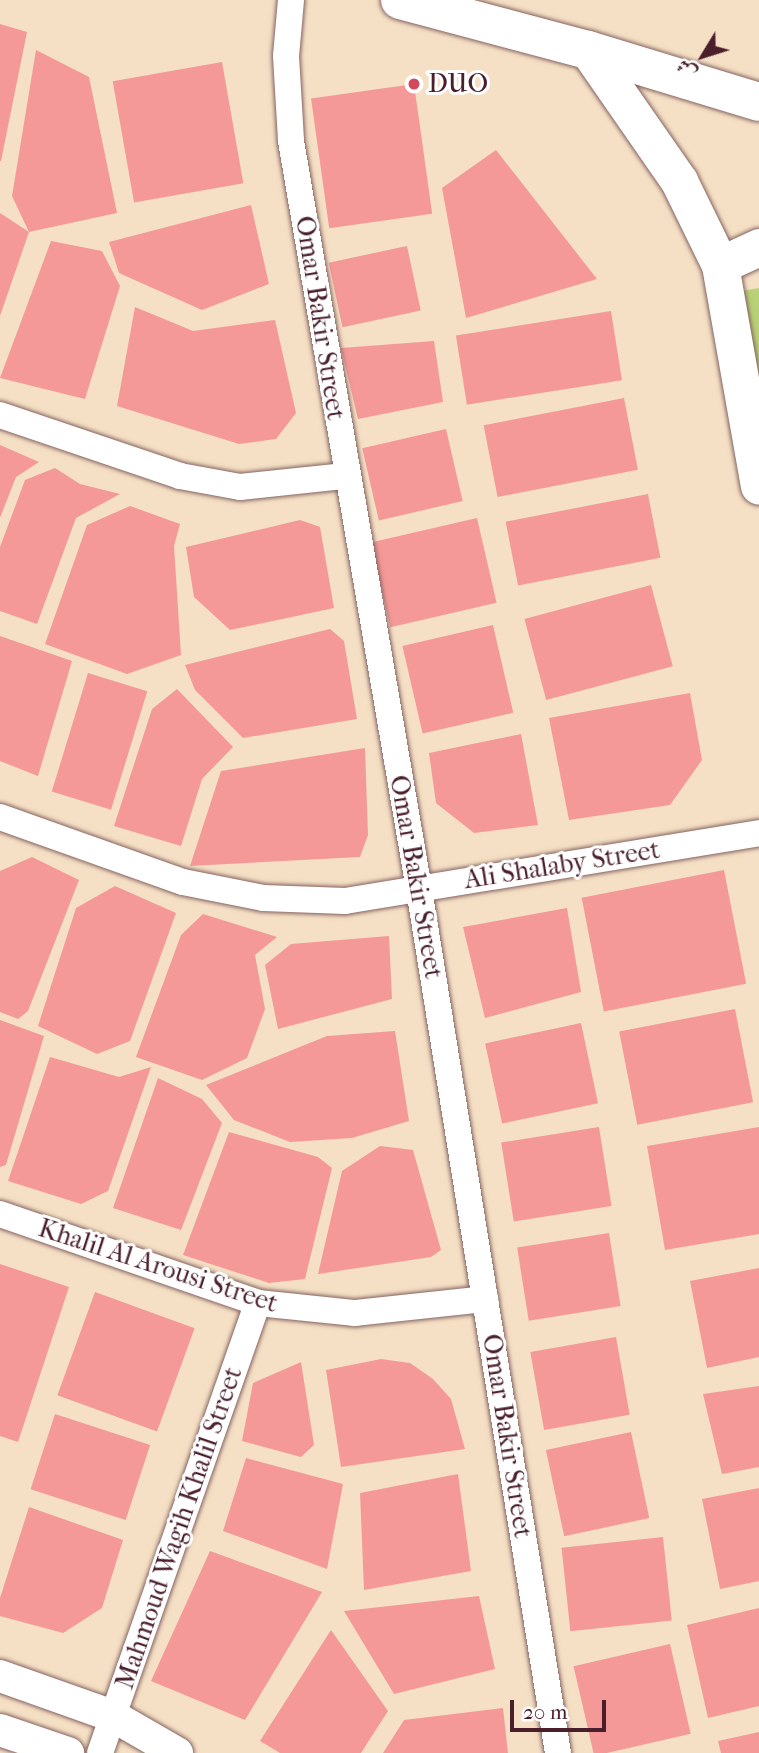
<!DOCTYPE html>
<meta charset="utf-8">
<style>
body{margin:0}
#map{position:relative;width:759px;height:1753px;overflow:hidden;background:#f5e0c5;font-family:"IM FELL French Canon",Amiri,serif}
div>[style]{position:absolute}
.green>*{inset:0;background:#b8d176}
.building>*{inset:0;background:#f49997;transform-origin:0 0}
.roads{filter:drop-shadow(0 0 2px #866361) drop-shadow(0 0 2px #866361)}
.minor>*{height:26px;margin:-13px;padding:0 13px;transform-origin:13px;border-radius:13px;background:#fff}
.tertiary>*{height:32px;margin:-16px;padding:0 16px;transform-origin:16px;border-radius:16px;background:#fff}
.secondary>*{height:37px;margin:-18.5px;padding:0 18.5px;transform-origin:18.5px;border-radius:18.5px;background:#fff}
.primary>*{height:38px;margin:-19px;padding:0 19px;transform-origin:19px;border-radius:19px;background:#fff}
.dots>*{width:19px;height:19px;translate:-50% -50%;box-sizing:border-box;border:4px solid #fff;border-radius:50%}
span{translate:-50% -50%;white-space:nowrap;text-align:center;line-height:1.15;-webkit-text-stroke:6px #fff;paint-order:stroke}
.poi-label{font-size:26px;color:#4a1f2b}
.left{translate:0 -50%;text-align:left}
.street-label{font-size:26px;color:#4a1f2b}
.north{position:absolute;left:668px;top:21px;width:70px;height:70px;-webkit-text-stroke:5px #fff;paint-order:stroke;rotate:232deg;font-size:19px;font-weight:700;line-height:28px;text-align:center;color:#4a1f2b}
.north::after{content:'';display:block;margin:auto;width:24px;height:32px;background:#4a1f2b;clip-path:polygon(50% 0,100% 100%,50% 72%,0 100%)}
.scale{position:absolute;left:510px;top:1700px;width:96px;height:32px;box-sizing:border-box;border:4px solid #4a1f2b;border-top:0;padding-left:9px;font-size:21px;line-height:24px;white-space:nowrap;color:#4a1f2b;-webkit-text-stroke:5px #fff;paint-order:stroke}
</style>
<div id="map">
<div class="green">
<div style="clip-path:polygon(759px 288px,759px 400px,741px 291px)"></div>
</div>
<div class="building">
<div style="clip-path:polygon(0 24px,27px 32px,1px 161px,0 161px)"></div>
<div style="clip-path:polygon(36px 50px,89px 77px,117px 213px,29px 232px,12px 196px)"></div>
<div style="left:222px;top:62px;width:123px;height:111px;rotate:80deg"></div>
<div style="left:414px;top:84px;width:131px;height:104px;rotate:82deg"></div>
<div style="clip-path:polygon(496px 150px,597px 279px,466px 318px,442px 188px)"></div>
<div style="clip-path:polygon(251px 205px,269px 284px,202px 310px,119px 273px,109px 242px)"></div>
<div style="clip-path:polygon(0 213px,29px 232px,0 316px)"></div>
<div style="clip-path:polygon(51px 241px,102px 251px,120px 286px,85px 399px,0 378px)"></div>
<div style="left:407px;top:246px;width:66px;height:80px;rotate:78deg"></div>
<div style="clip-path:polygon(135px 307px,193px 331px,275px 320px,296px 413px,276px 439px,239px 444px,117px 406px)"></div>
<div style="left:611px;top:311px;width:70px;height:157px;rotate:81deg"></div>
<div style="clip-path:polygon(434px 341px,443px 402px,358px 419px,341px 348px)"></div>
<div style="left:624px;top:398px;width:73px;height:143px;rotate:79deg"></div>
<div style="left:446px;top:429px;width:74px;height:86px;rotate:77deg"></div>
<div style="clip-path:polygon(0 445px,39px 462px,16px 477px,0 518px)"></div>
<div style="clip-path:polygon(55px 468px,80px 484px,120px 494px,76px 518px,37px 624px,0 611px,0 547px,25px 480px)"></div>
<div style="left:648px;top:494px;width:65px;height:145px;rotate:79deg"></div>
<div style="clip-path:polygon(130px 506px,180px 524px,174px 546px,181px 655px,127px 674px,45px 644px,87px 525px)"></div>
<div style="left:477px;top:518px;width:87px;height:109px;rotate:77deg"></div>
<div style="clip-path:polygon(300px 520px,320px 527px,334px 608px,230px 630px,194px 597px,186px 547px)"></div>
<div style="left:651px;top:585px;width:84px;height:131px;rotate:75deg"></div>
<div style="left:493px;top:625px;width:90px;height:93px;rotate:77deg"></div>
<div style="clip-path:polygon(330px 629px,344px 641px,357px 719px,243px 738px,195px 690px,185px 665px)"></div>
<div style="clip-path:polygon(0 636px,72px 661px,38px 776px,0 761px)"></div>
<div style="left:88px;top:673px;width:62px;height:124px;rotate:17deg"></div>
<div style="clip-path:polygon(177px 689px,233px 747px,202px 779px,181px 846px,114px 826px,152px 709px)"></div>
<div style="clip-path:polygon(690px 693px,702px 760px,670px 805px,569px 820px,549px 718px)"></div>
<div style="clip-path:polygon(521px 734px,538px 825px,474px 833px,436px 803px,429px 753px)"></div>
<div style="clip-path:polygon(365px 748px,368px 835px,360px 857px,190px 866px,221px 771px)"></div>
<div style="clip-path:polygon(32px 857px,79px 880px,28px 1011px,18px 1019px,0 1012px,0 871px)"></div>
<div style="left:724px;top:870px;width:116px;height:145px;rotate:79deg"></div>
<div style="clip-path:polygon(115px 886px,176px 913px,130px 1041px,97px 1054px,38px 1026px,76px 908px)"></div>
<div style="clip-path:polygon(567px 908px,581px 992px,485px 1018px,463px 927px)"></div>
<div style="clip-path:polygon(203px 914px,277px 937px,255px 955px,265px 1009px,247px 1058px,202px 1080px,136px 1057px,181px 935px)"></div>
<div style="clip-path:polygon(389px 936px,392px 999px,278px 1029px,265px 965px,291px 944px)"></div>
<div style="left:735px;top:1009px;width:95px;height:118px;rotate:79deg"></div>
<div style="clip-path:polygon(0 1020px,44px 1036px,6px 1165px,0 1167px)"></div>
<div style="left:581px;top:1023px;width:82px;height:98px;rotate:78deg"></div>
<div style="clip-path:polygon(395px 1031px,409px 1121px,352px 1138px,290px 1142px,234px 1120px,206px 1085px,327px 1036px)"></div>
<div style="clip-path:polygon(50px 1057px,119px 1077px,151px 1067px,108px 1191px,81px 1204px,8px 1181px)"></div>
<div style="clip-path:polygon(158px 1078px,202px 1099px,222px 1123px,181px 1230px,113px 1208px)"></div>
<div style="left:599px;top:1127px;width:80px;height:99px;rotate:81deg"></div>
<div style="clip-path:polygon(759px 1127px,759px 1234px,665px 1250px,647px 1146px)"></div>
<div style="clip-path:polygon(229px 1132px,318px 1157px,332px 1168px,305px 1279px,269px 1283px,183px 1255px)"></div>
<div style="clip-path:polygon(380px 1146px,413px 1150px,441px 1250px,431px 1257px,318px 1274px,342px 1171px)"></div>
<div style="left:609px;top:1233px;width:74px;height:93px;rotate:81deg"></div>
<div style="clip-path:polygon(0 1264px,69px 1287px,18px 1442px,0 1436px)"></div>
<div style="clip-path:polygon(759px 1268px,759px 1357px,707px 1368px,690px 1281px)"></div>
<div style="left:95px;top:1292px;width:106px;height:110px;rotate:20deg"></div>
<div style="left:616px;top:1337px;width:79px;height:87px;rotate:80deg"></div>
<div style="clip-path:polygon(381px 1359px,410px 1363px,433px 1379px,451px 1399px,465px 1449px,341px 1467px,326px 1370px)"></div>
<div style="clip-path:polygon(301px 1362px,314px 1445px,301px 1457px,242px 1441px,253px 1383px)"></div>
<div style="clip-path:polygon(759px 1386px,759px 1467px,722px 1474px,703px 1394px)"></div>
<div style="left:55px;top:1414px;width:100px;height:79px;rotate:18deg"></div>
<div style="left:631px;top:1432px;width:88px;height:87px;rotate:78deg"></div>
<div style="clip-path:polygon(246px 1458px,343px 1484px,327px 1569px,223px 1531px)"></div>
<div style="clip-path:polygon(458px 1474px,471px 1571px,364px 1590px,360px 1493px)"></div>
<div style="clip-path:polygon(759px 1488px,759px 1581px,720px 1589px,702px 1499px)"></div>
<div style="clip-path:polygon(29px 1507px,123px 1540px,102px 1608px,63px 1633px,0 1616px,0 1598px)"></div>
<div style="left:663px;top:1537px;width:84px;height:102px;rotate:84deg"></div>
<div style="clip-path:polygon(210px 1551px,322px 1592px,245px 1720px,151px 1681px)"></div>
<div style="clip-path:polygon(479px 1596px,495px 1669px,394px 1694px,344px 1611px)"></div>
<div style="clip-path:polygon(759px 1608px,759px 1706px,708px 1718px,687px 1625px)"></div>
<div style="clip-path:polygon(331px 1630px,388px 1711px,361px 1753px,280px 1753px,260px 1741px)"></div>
<div style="left:670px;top:1644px;width:92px;height:99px;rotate:77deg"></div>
<div style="clip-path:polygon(503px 1708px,508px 1753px,383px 1753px,404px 1720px)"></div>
<div style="clip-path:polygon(759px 1732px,759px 1753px,721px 1753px,718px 1741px)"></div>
</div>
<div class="roads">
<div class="minor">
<div style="left:291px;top:0;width:56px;rotate:95.1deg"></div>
<div style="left:286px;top:56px;width:85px;rotate:86.6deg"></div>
<div style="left:291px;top:141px;width:759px;rotate:80.29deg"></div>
<div style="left:419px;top:889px;width:875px;rotate:80.86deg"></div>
<div style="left:0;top:415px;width:190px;rotate:18.7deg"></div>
<div style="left:180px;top:476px;width:61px;rotate:10.4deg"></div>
<div style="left:240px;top:487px;width:106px;rotate:-6deg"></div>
<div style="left:0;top:817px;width:194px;rotate:19.6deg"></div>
<div style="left:183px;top:882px;width:82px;rotate:11.3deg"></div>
<div style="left:263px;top:898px;width:82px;rotate:2.1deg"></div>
<div style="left:345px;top:901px;width:420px;rotate:-9.3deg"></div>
<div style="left:0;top:1214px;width:273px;rotate:19deg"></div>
<div style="left:258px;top:1303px;width:98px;rotate:5.9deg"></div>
<div style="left:355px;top:1313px;width:131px;rotate:-6.1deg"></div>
<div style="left:100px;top:1753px;width:477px;rotate:-70.7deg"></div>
</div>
<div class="tertiary">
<div style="left:0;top:1676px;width:120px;rotate:19.5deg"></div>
<div style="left:113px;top:1716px;width:74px;rotate:30deg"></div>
<div style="left:0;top:1730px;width:72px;rotate:18.7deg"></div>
</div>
<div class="secondary">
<div style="left:588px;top:50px;width:160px;rotate:55.2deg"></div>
<div style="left:679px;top:181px;width:93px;rotate:64deg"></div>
<div style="left:720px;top:265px;width:224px;rotate:80deg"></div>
<div style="left:720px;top:265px;width:43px;rotate:-24.8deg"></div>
</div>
<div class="primary">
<div style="left:400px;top:0;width:195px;rotate:14.9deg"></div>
<div style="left:588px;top:50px;width:179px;rotate:16.9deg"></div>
</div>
</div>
<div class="dots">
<div style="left:414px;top:84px;background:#d1495b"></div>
</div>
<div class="poi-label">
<span class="left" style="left:428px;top:84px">DUO</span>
</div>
<div class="street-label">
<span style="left:320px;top:318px;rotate:81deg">Omar Bakir Street</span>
<span style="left:562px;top:865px;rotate:-9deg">Ali Shalaby Street</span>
<span style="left:416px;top:877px;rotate:80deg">Omar Bakir Street</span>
<span style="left:158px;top:1266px;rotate:18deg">Khalil Al Arousi Street</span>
<span style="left:507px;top:1436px;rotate:81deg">Omar Bakir Street</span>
<span style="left:179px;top:1528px;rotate:-71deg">Mahmoud Wagih Khalil Street</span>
</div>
<div class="north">ش</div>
<div class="scale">20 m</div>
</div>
